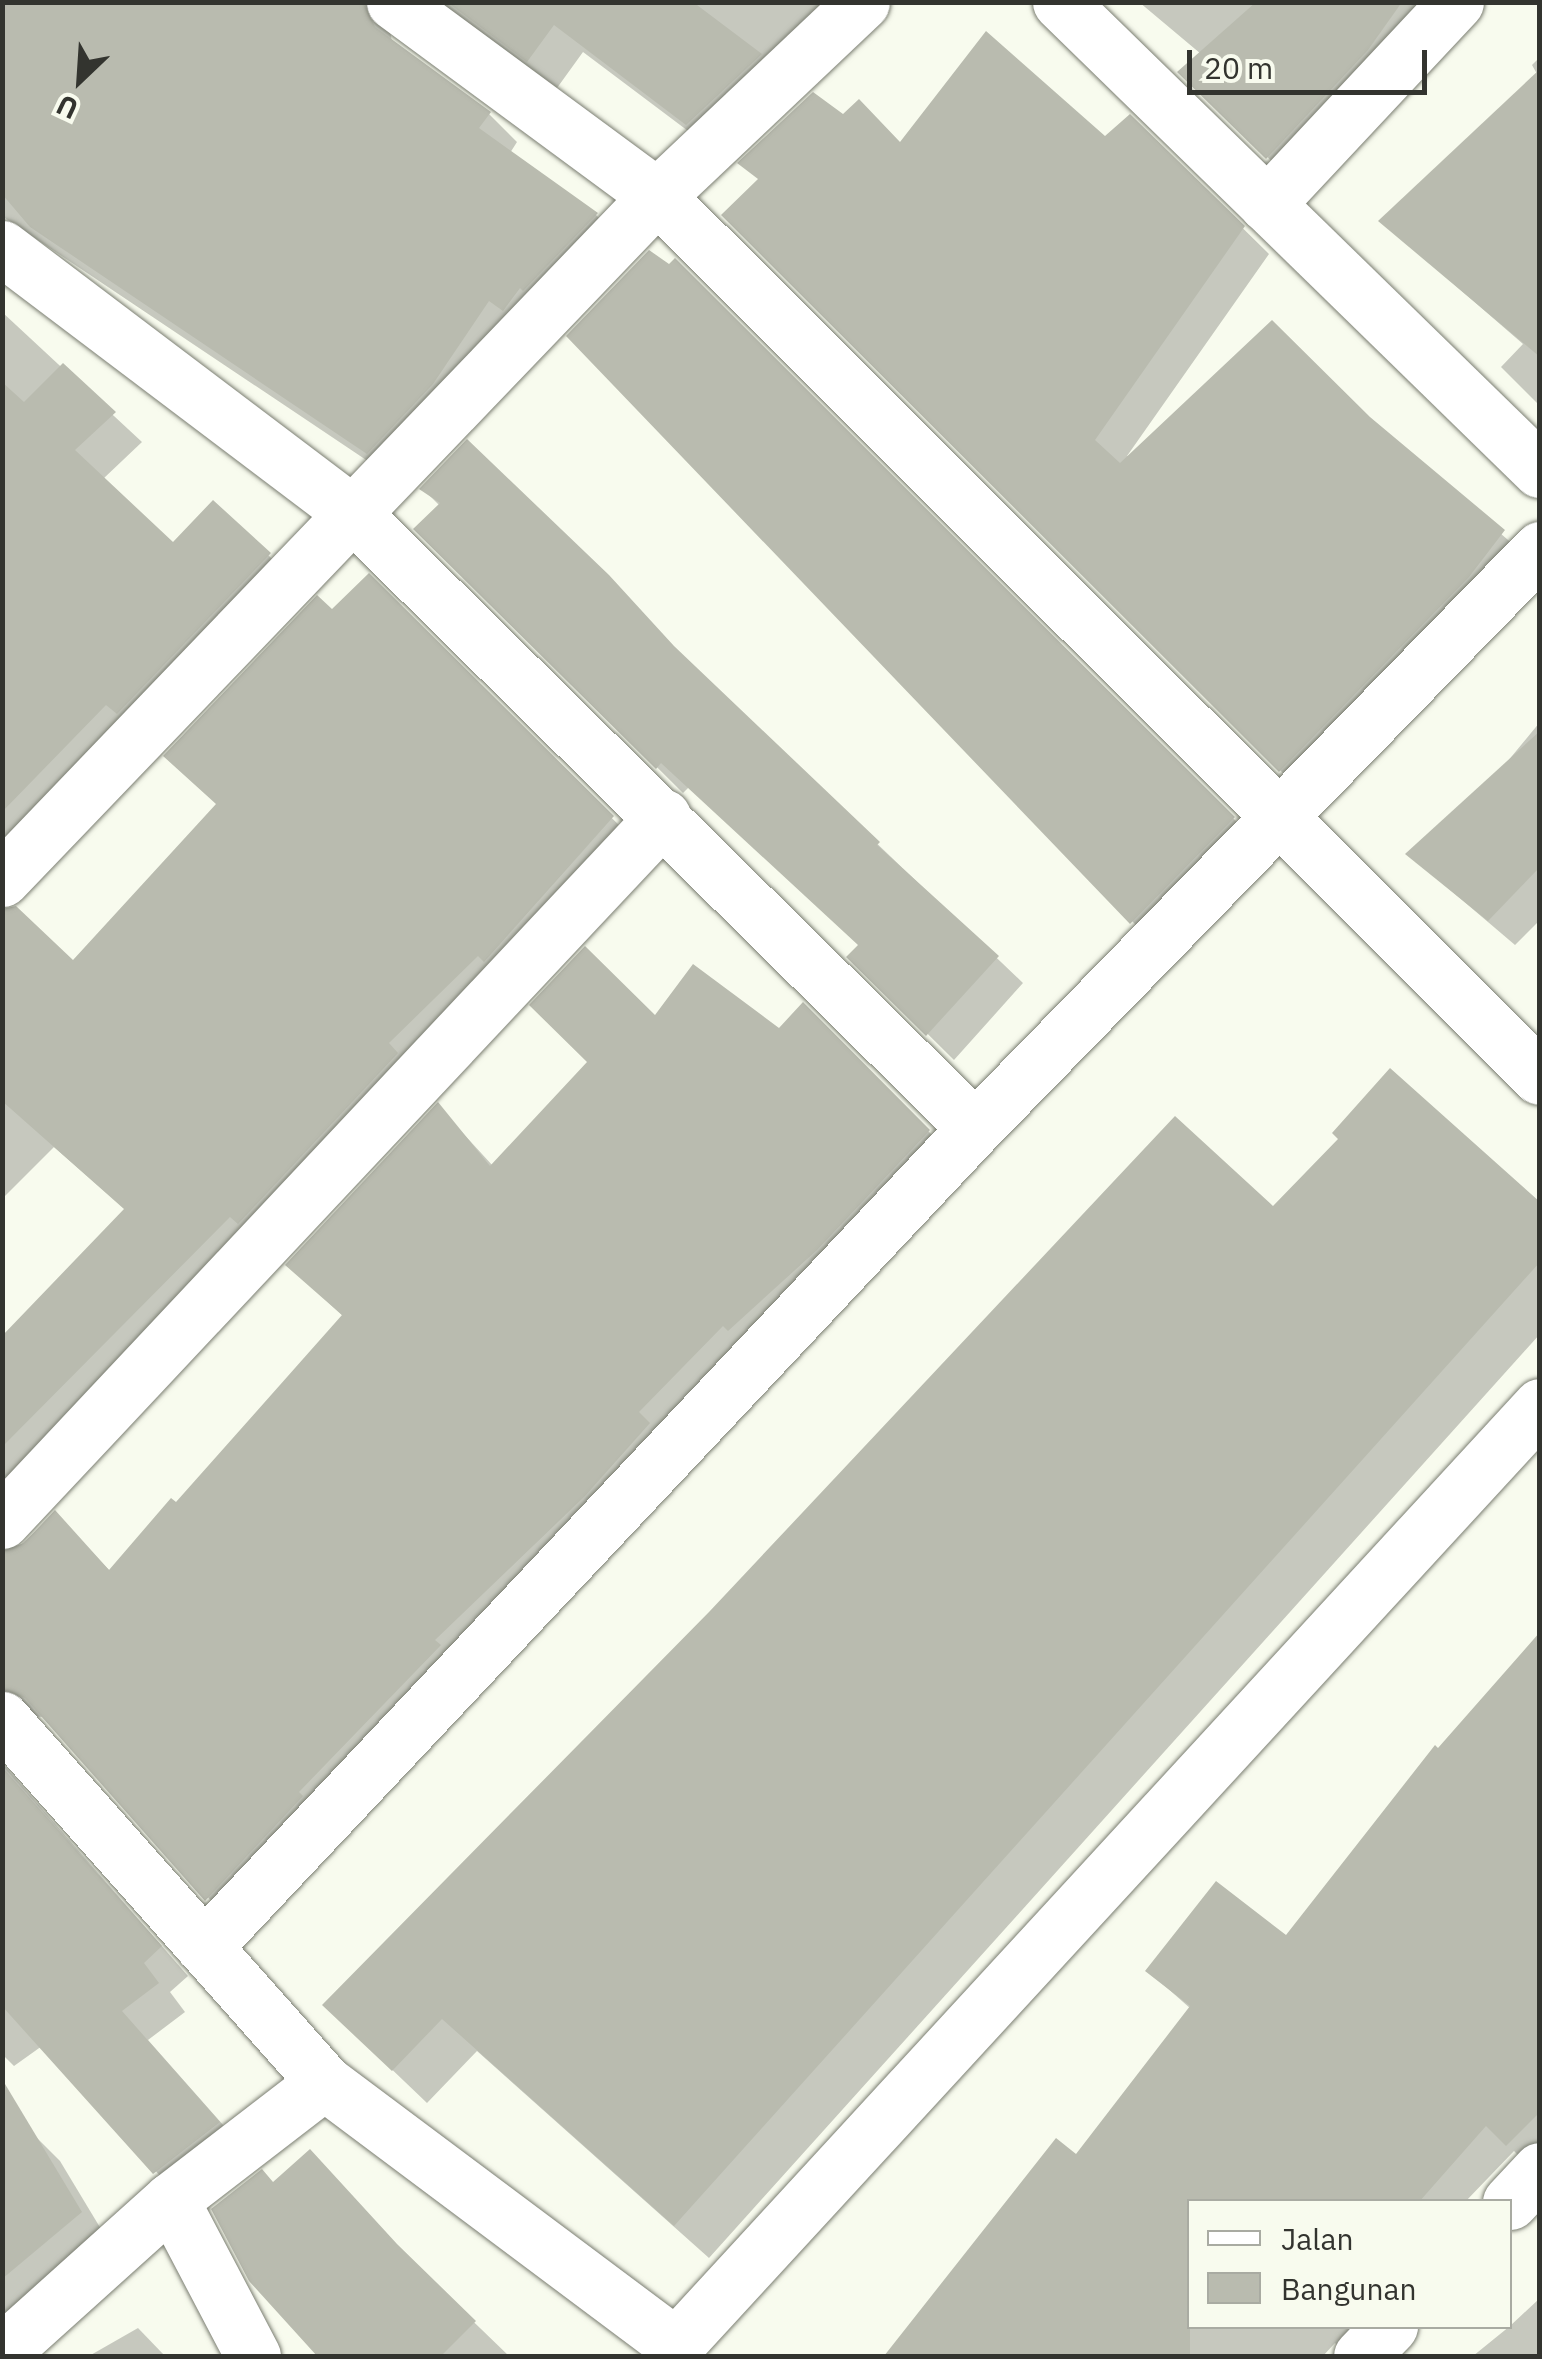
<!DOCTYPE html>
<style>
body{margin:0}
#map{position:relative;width:1542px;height:2359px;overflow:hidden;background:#f8fbee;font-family:"IBM Plex Sans",sans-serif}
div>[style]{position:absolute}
.shadow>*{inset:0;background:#0003}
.building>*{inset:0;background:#b9bbaf}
.roads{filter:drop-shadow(0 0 2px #7a7d71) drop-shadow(0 0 2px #7a7d71)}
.minor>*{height:55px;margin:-27.5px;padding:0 27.5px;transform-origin:27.5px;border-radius:27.5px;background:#fff}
span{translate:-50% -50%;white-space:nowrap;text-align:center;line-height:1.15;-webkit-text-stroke:8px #f8fbee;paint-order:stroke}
.frame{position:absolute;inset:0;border:5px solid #33342f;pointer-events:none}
.legend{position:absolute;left:1187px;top:2199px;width:325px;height:130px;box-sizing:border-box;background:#f8fbee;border:2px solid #a9aba2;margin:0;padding:12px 18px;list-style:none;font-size:30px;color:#33342f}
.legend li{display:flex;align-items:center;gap:20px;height:50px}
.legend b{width:50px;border:2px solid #a9aba2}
.north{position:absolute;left:30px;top:30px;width:100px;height:100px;-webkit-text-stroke:8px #f8fbee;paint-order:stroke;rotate:205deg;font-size:28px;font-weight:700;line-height:40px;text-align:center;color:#33342f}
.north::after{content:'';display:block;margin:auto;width:35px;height:45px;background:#33342f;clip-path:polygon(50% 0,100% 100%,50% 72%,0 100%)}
.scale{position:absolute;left:1187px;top:50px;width:240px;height:45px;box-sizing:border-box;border:5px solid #33342f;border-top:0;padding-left:12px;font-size:30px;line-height:35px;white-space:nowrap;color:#33342f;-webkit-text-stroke:8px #f8fbee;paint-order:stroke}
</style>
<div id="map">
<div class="shadow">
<div style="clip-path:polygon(2px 2px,409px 2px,390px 29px,392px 43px,489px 114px,517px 142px,510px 153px,596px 215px,624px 243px,396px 480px,2px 216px)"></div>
<div style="clip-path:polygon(439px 2px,868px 2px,716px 152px,583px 52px,557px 88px)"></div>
<div style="clip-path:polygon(1139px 2px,1454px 2px,1293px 182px,1181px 73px,1201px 54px)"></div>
<div style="clip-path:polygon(1540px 57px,1540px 406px,1501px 367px,1523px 344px,1381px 221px,1537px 74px,1532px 65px)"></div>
<div style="clip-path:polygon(1130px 117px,1269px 254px,1127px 456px,1368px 419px,1529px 558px,1306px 796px,751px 242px,901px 145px,1105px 139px)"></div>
<div style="clip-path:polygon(675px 262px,1259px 844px,1158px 948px,570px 336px)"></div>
<div style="clip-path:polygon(2px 312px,142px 442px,103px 479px,173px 545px,213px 504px,298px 583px,2px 872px)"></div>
<div style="clip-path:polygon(423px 489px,690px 665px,1023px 983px,954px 1060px,850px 957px,860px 946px,689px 787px,683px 793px,417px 529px,440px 506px)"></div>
<div style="clip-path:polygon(369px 577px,640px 846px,2px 1537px,2px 1339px,126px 1210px,54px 1147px,2px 1199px,2px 1028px,73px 964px,218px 805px,332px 612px)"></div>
<div style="clip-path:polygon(1540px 722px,1540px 920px,1515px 945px,1408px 854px,1498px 773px)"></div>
<div style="clip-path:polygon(803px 1006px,957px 1160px,235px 1927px,44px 1717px,26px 1716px,2px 1734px,2px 1554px,11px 1554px,55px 1513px,110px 1571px,177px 1506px,344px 1317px,288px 1265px,438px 1106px,493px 1166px,655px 1019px,779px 1031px)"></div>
<div style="clip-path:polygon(1341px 1139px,1540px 1206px,1540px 1334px,709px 2258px,477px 2051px,427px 2103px,359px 2038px,1273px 1209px)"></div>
<div style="clip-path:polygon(1540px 1636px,1540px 2165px,1534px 2171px,1514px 2151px,1465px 2202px,1190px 2202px,1190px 2326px,1361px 2326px,1342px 2349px,1335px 2343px,1323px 2356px,888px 2356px,1057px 2142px,1076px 2157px,1191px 2009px,1148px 1971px,1286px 1938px)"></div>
<div style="clip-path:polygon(2px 1763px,188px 1976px,170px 1992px,185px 2012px,148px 2040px,247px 2152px,183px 2201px,42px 2046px,14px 2066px,2px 2054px)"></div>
<div style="clip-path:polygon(34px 2135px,60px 2161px,107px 2239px,2px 2326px,2px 2162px)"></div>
<div style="clip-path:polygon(310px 2152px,423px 2273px,509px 2356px,320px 2356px,251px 2279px,274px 2185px)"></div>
<div style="clip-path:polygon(1540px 2298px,1540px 2356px,1473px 2356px,1510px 2326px)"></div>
<div style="clip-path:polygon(138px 2328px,165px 2356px,89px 2356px)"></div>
</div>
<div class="building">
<div style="clip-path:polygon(2px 2px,363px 2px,375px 27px,491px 112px,479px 128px,598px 213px,523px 291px,520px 288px,503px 311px,489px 301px,433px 384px,367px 454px,30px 227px,2px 194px)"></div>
<div style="clip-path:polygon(447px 2px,693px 2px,762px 54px,686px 125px,554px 25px,527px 62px)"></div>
<div style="clip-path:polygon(1256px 2px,1402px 2px,1368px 50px,1266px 159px,1177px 72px)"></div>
<div style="clip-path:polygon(986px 31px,1105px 136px,1130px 114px,1245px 226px,1095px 440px,1120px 463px,1272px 320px,1370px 417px,1505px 530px,1469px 577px,1279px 772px,721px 215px,758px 179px,737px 163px,813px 92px,843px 114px,859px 99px,900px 142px)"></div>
<div style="clip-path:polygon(1540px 69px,1540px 357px,1378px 221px)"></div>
<div style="clip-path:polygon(649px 250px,669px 264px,675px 258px,1235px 817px,1130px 924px,566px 336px)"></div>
<div style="clip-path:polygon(63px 363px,116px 412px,75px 450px,173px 542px,213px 500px,271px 553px,117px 714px,106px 705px,2px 812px,2px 382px,24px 402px)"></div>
<div style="clip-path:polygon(467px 439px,609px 575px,674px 646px,880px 842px,877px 845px,999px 956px,926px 1036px,846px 957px,858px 945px,661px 763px,656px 769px,413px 529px,440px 503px,419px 489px)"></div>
<div style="clip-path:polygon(369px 573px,614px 816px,484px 962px,478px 956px,389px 1043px,398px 1053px,238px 1224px,230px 1217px,2px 1447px,2px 1336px,124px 1209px,2px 1101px,2px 909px,16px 906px,73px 960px,216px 804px,163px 756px,317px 595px,332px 609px)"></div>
<div style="clip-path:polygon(1540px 731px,1540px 867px,1488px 921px,1405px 854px)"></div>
<div style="clip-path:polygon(585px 946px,655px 1015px,693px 964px,779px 1028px,803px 1002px,930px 1130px,817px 1250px,728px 1331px,723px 1326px,639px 1412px,650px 1423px,585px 1496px,435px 1640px,441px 1645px,299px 1792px,303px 1796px,205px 1901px,25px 1698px,2px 1689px,2px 1551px,24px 1543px,55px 1510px,109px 1570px,171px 1498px,176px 1502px,342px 1315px,285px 1265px,438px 1102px,490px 1166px,587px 1062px,529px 1005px)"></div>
<div style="clip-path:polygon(1390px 1068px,1540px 1202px,1540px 1262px,674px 2226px,442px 2019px,392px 2071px,322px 2005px,709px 1612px,1175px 1116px,1273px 1206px,1338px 1139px,1332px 1133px)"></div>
<div style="clip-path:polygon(1540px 1632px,1540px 2112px,1506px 2146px,1486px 2126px,1419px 2202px,1190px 2202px,1190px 2356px,884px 2356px,1056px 2138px,1076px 2154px,1190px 2006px,1145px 1971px,1216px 1881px,1286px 1935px,1435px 1745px,1438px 1748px)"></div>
<div style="clip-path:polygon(2px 1767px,162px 1946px,144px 1963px,159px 1983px,122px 2011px,220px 2122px,153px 2174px,2px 2006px)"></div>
<div style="clip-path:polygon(2px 2079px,82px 2212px,2px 2279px)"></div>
<div style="clip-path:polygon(310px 2149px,397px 2244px,476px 2321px,441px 2356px,317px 2356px,249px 2281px,211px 2209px,262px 2169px,273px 2182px)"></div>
</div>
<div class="roads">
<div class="minor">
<div style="left:394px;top:2px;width:327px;rotate:36.4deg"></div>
<div style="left:657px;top:196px;width:1247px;rotate:44.94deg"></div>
<div style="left:1060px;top:2px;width:289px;rotate:44.3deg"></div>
<div style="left:1456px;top:2px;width:277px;rotate:133.1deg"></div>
<div style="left:1267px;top:204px;width:381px;rotate:44.3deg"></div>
<div style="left:2px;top:248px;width:439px;rotate:37.1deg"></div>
<div style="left:352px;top:513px;width:875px;rotate:44.63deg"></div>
<div style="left:2px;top:879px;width:946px;rotate:-46.2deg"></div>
<div style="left:657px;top:196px;width:282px;rotate:-43.4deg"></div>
<div style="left:2px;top:1521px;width:966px;rotate:-46.8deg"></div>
<div style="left:2px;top:1719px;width:485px;rotate:48.4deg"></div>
<div style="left:324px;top:2082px;width:439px;rotate:36.8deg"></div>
<div style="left:676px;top:2345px;width:1276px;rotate:-47.38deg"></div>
<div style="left:204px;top:1947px;width:1125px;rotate:-46.73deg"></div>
<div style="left:975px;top:1128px;width:809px;rotate:-45.7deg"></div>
<div style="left:1510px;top:2202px;width:44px;rotate:-46.8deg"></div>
<div style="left:2px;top:2352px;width:227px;rotate:-42deg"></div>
<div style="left:253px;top:2356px;width:176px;rotate:-117.7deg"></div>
<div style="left:171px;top:2200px;width:193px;rotate:-37.6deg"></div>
<div style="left:1361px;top:2356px;width:42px;rotate:-46deg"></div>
</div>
</div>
<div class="frame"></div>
<ul class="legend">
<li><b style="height:12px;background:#fff"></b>Jalan</li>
<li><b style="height:28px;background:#b9bbaf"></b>Bangunan</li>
</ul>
<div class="north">U</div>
<div class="scale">20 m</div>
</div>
